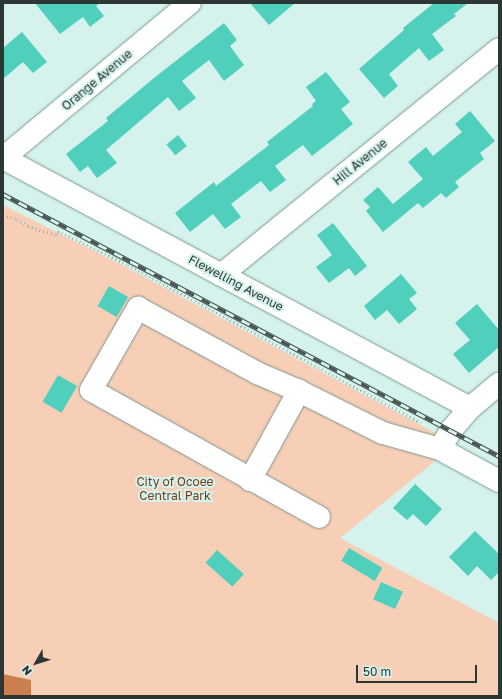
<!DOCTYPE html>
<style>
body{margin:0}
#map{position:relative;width:502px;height:699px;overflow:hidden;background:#d5f2ec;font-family:"Golos Text",sans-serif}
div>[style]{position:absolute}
.green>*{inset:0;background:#f7ceb6}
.water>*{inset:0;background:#cb7e4e}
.building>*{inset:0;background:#4fcfbc;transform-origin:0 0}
.path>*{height:2.5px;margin-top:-1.25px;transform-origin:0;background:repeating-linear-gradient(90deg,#9db4af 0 1px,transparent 0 4px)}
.roads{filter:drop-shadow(0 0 1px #7e9893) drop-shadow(0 0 1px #7e9893)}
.minor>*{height:22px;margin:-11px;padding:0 11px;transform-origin:11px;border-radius:11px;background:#fff}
.rail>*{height:4.5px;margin-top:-2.25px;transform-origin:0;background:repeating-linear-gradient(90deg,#d5f2ec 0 9px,#465451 0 18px);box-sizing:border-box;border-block:1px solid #465451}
span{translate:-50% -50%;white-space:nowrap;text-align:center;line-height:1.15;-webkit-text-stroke:4px #d5f2ec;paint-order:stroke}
.street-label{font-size:12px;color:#2c3735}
.park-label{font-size:12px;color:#713d1a}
.frame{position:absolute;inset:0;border:4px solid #2c3735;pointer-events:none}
.north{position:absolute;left:16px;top:643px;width:40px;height:40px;-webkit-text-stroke:3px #d5f2ec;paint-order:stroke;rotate:231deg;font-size:11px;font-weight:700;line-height:16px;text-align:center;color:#2c3735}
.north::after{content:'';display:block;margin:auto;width:14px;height:18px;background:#2c3735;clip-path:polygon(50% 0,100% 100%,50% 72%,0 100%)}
.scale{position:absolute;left:356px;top:665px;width:121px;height:18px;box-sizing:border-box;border:2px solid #2c3735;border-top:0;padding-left:5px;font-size:12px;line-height:14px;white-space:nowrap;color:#2c3735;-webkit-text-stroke:3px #d5f2ec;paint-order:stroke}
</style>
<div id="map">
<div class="green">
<div style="clip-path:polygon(3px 205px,122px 265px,456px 444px,340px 538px,499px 623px,499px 696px,15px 696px,3px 681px)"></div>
</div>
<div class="water">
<div style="clip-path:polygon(3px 674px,31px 680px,31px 696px,3px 696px)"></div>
</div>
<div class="building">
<div style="clip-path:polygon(35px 3px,100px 3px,96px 6px,104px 16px,90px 27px,83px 17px,60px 34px)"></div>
<div style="clip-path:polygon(250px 3px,295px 3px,269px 25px)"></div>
<div style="clip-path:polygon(434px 3px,468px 3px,454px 14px,456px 16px,432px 34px,444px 50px,429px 61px,419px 48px,389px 74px,398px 86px,384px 98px,359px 69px,404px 30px,403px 28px)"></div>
<div style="clip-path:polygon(224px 23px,237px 40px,230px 46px,244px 65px,224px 81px,209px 60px,182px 81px,196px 98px,179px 111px,168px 97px,106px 150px,117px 163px,97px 178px,88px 166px,80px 172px,66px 154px,108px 121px,106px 118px,154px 78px)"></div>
<div style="clip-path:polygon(22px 32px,47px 62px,33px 73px,23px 62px,3px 79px,3px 48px)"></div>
<div style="clip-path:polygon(326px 72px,350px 102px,341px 109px,353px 124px,312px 156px,303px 145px,275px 166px,286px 180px,270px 192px,261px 181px,231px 204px,241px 217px,225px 229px,213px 214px,190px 232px,175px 213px,214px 182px,216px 186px,269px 145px,267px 142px,313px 106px,312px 104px,316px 101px,306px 87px)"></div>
<div style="clip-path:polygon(470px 111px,495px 141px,480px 153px,484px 159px,455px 182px,459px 187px,446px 198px,441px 193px,423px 208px,418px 203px,383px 232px,366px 211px,370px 207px,363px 200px,378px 187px,393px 204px,423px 179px,408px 162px,426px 147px,433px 156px,462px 132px,455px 124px)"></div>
<div style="left:178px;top:135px;width:14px;height:15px;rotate:51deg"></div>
<div style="clip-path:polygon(333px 223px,367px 266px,355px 276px,349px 268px,329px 283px,316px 267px,332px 255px,317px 235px)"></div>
<div style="clip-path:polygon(401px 274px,417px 293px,409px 299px,417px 309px,399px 324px,387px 310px,375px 320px,364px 306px)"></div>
<div style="left:109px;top:286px;width:22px;height:23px;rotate:30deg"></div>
<div style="clip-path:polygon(477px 304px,499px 330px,499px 347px,469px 373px,453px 354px,470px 340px,455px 323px)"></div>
<div style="left:58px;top:375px;width:22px;height:31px;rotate:30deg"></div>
<div style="clip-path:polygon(415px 484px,442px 509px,426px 526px,413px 514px,407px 520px,393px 508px)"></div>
<div style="clip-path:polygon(475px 531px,499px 554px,499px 572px,491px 580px,477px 566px,468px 576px,449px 557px)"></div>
<div style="left:349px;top:548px;width:39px;height:15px;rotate:31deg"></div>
<div style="left:217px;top:550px;width:36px;height:17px;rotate:42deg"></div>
<div style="left:381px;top:582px;width:24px;height:19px;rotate:24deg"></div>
</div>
<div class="path">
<div style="left:3px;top:215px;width:15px;rotate:16deg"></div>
<div style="left:17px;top:219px;width:13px;rotate:32deg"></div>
<div style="left:28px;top:226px;width:29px;rotate:18deg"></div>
<div style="left:56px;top:235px;width:4px;rotate:-63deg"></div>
<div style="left:58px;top:231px;width:78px;rotate:25.9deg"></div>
<div style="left:128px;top:265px;width:332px;rotate:28.3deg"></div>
</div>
<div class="roads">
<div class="minor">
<div style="left:3px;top:158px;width:530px;rotate:28.16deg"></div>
<div style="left:3px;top:158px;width:243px;rotate:-39.7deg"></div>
<div style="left:221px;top:275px;width:358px;rotate:-39.1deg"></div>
<div style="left:440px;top:449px;width:22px;rotate:-60deg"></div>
<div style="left:451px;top:430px;width:29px;rotate:-49deg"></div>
<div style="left:470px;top:408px;width:38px;rotate:-40deg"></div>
<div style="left:250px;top:480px;width:102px;rotate:-61.2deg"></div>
<div style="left:319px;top:517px;width:261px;rotate:-150.9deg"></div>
<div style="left:91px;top:390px;width:95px;rotate:-60.2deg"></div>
<div style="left:138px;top:308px;width:136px;rotate:28.6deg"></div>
<div style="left:257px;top:373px;width:46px;rotate:23.2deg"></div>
<div style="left:299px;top:391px;width:94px;rotate:26.6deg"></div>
<div style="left:383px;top:433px;width:59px;rotate:15.7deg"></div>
<div style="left:440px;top:449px;width:67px;rotate:28.5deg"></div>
</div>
</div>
<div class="rail">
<div style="left:3px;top:194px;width:561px;rotate:27.84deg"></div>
</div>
<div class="street-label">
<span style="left:97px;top:80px;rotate:-40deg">Orange Avenue</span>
<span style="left:360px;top:162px;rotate:-39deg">Hill Avenue</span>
<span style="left:236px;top:283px;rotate:28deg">Flewelling Avenue</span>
</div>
<div class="park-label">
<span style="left:175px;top:489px">City of Ocoee<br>Central Park</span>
</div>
<div class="frame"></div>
<div class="north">N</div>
<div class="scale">50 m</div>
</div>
